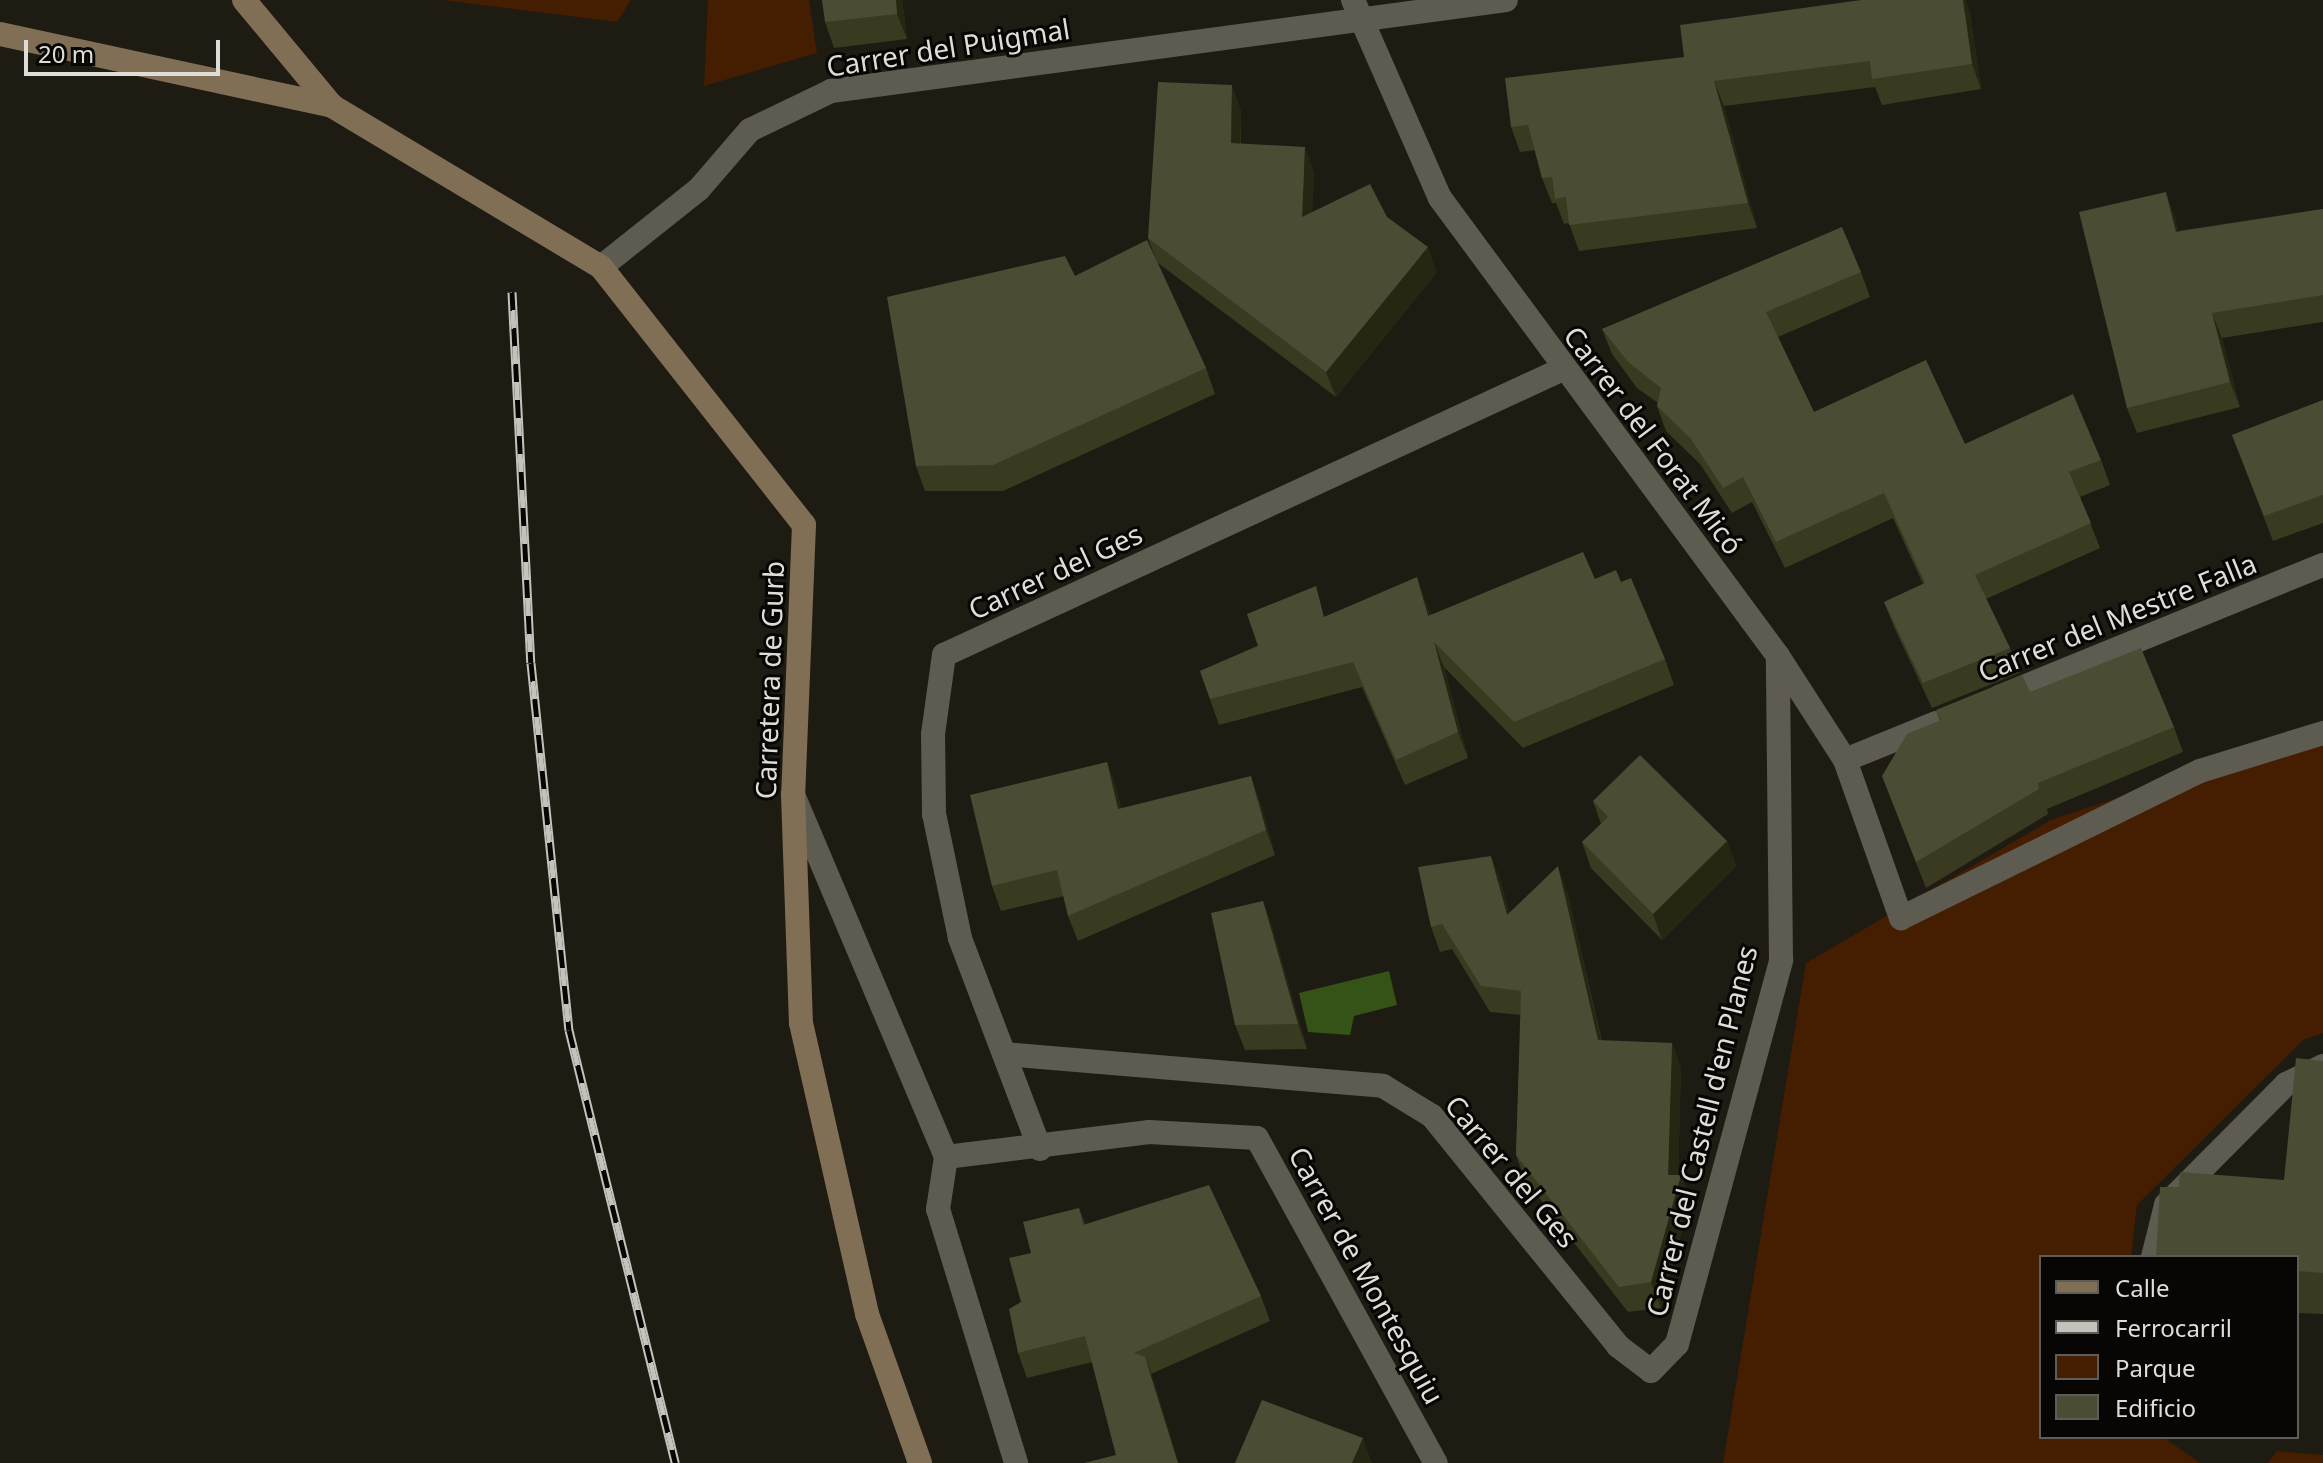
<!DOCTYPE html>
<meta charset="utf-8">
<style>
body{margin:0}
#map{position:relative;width:2323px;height:1463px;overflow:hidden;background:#1e1b13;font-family:"Noto Sans",sans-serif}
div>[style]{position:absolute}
.green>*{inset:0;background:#451d00}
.water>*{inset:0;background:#365317}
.lane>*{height:24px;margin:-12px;padding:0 12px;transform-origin:12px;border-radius:12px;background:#5e5b51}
.street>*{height:24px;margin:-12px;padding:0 12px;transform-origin:12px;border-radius:12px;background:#5e5b51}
.secondary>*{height:24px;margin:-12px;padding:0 12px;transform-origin:12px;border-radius:12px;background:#806f55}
.rail>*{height:9px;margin-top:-4.5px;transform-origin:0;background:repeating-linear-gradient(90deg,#070604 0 18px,#c4c2bb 0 36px);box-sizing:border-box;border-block:2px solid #c4c2bb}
.wall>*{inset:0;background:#393a1f}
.shaded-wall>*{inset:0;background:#262612}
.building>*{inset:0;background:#4a4c33}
span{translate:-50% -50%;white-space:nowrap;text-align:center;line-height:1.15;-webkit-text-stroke:6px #070604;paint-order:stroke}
.street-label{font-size:28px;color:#dfddd7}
.legend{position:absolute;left:2039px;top:1255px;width:260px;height:184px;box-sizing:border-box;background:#070604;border:2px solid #5d5c58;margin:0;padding:10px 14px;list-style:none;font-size:24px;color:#dfddd7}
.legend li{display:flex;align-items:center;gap:16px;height:40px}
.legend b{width:40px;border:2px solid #5d5c58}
.scale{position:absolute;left:24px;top:40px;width:196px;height:36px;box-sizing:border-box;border:4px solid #dfddd7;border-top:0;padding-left:10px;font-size:24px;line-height:28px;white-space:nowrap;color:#dfddd7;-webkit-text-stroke:6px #070604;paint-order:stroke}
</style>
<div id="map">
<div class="green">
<div style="clip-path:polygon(443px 0,631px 0,617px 22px)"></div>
<div style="clip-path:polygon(708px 0,809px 0,817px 53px,704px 86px)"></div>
<div style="clip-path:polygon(2323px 729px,2323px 1033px,2303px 1040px,2137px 1205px,2131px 1257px,2041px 1257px,2041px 1437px,2163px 1437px,2200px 1463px,1723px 1463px,1806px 963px,2051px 820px)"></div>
<div style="clip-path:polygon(2277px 1451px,2323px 1455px,2323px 1463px,2268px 1463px)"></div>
</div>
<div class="water">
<div style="clip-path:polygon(1389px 971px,1397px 1005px,1354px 1016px,1350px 1035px,1308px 1032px,1299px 993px)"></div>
</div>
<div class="lane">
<div style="left:1901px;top:918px;width:333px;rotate:-26.2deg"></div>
<div style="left:2200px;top:771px;width:129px;rotate:-17.2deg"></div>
<div style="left:2153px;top:1257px;width:54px;rotate:-76deg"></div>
<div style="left:2166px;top:1205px;width:170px;rotate:-45.2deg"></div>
<div style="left:2286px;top:1084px;width:41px;rotate:-25.9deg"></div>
</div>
<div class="street">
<div style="left:1353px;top:0;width:216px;rotate:66.3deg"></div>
<div style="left:1440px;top:198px;width:569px;rotate:53.57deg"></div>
<div style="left:1778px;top:656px;width:124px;rotate:57.2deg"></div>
<div style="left:1845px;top:760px;width:168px;rotate:70.5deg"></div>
<div style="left:601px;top:267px;width:125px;rotate:-38.5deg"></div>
<div style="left:699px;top:189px;width:78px;rotate:-49.2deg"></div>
<div style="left:750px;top:130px;width:90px;rotate:-25.7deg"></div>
<div style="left:831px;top:91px;width:681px;rotate:-7.68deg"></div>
<div style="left:1999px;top:697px;width:350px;rotate:-22.2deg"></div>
<div style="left:1845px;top:760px;width:98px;rotate:-22.1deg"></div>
<div style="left:794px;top:797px;width:391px;rotate:67.1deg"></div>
<div style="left:946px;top:1157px;width:53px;rotate:98.7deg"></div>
<div style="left:938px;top:1209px;width:266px;rotate:72.9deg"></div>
<div style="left:1004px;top:1054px;width:380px;rotate:4.8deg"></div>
<div style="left:1383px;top:1086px;width:57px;rotate:31.5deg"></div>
<div style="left:1432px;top:1116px;width:296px;rotate:51deg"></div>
<div style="left:1618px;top:1346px;width:41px;rotate:37.1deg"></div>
<div style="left:1651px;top:1371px;width:37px;rotate:-46deg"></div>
<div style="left:1677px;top:1344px;width:398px;rotate:-74.8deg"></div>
<div style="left:1781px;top:960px;width:304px;rotate:-90.6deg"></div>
<div style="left:1040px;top:1149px;width:226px;rotate:-110.8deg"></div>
<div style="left:960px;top:938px;width:127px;rotate:-101.8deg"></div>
<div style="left:934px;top:814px;width:80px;rotate:-90.7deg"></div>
<div style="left:933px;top:734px;width:80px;rotate:-82.1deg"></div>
<div style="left:944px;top:655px;width:682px;rotate:-24.8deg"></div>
<div style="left:946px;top:1157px;width:205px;rotate:-7deg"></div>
<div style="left:1149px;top:1132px;width:108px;rotate:3.2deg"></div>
<div style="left:1257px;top:1138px;width:371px;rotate:61.2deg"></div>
</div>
<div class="secondary">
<div style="left:244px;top:0;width:138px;rotate:50.3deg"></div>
<div style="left:0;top:34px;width:340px;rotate:12.2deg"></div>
<div style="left:332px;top:106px;width:313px;rotate:30.9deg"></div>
<div style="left:601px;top:267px;width:328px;rotate:51.8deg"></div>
<div style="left:804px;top:525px;width:270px;rotate:92.3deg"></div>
<div style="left:793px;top:795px;width:228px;rotate:88deg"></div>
<div style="left:801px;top:1023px;width:298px;rotate:77.2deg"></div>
<div style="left:867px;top:1314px;width:158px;rotate:70.4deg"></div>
</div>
<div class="rail">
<div style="left:512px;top:292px;width:371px;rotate:87.1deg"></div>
<div style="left:531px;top:663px;width:369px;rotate:84.1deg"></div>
<div style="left:569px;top:1030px;width:446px;rotate:76.2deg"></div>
</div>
<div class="wall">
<div style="clip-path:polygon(902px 0,907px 39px,834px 48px,825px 22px)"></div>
<div style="clip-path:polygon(1970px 12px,1981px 89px,1882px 105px,1875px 87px,1724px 106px,1757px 228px,1579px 251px,1569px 223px,1564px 224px,1556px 203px,1552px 203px,1542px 178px,1535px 150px,1520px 152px,1511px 127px,1684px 57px)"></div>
<div style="clip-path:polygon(1241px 110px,1241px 144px,1314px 172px,1312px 212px,1387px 217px,1437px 272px,1336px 397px,1158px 263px,1206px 368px,1215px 394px,1003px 491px,925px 491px,916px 466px,1075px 276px,1156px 260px,1148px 238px)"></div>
<div style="clip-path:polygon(2323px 209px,2323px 322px,2222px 338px,2240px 407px,2137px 433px,2127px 408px,2175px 217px,2178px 231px)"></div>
<div style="clip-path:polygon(1861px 272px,1870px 297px,1778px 337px,1814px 412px,1965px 444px,2101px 460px,2110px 485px,2080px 497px,2100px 548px,1986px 599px,2010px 648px,2019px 673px,1932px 708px,1894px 627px,1884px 602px,1923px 584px,1893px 518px,1785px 568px,1752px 502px,1732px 513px,1700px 464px,1666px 431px,1657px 406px,1658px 403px,1637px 388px,1612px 354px,1602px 329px)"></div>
<div style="clip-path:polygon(2323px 400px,2323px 523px,2273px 541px,2232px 435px)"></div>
<div style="clip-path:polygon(1595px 579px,1621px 582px,1665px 659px,1674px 685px,1523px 748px,1444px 667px,1468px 758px,1405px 785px,1362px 687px,1219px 725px,1200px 671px,1326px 616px,1426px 602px,1430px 615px)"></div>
<div style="clip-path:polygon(2030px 692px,2174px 727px,2183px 752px,2047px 809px,2048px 814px,1926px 888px,1882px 776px,1940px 721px,1936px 710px)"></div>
<div style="clip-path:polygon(1107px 762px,1116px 788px,1121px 808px,1260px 801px,1275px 855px,1078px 941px,1068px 916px,1064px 896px,1001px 911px,992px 886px)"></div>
<div style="clip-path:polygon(1593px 801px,1727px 841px,1736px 866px,1662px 940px,1591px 868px,1582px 842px,1601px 824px)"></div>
<div style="clip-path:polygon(1501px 881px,1509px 913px,1567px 891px,1602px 1041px,1672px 1043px,1681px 1068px,1678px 1175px,1681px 1175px,1690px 1200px,1661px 1308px,1628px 1312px,1525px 1180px,1516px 1155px,1521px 1015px,1490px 1012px,1452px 949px,1440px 952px,1431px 927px)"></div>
<div style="clip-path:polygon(1263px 901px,1272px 927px,1307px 1049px,1245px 1050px,1235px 1025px)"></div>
<div style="clip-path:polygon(2323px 1061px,2323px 1314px,2297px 1313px,2297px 1257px,2179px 1187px,2284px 1180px)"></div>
<div style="clip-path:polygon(1079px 1208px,1085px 1224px,1261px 1296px,1270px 1321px,1151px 1374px,1116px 1455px,1092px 1362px,1027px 1378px,1018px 1353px,1031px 1253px)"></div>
</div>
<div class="shaded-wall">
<div style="clip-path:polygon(896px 0,902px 0,907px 39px,897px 14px)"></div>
<div style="clip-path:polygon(1963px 0,1966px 0,1970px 12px,1981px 89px,1972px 64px)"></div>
<div style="clip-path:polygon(1714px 81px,1724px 106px,1757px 228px,1748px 203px)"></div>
<div style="clip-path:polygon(1232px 85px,1241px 110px,1240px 168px,1231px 143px)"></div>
<div style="clip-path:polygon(1305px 147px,1314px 172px,1311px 243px,1302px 217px)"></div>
<div style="clip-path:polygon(2166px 192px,2175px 217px,2185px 257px,2176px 232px)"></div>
<div style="clip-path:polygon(1428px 247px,1437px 272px,1336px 397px,1326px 372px)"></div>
<div style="clip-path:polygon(2212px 313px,2222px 338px,2240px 407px,2230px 382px)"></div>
<div style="clip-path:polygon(1417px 577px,1426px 602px,1437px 641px,1428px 616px)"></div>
<div style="clip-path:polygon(1434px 642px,1444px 667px,1468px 758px,1458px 732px)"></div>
<div style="clip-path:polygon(1107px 762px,1116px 788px,1127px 834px,1118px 809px)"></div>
<div style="clip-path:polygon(1251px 776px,1260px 801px,1275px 855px,1266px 830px)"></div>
<div style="clip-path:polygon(1727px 841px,1736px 866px,1662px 940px,1653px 914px)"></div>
<div style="clip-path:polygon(1491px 856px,1501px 881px,1516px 941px,1507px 915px)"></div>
<div style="clip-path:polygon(1558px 866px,1567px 891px,1607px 1066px,1598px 1040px)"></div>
<div style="clip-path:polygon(1263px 901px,1272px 927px,1307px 1049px,1298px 1024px)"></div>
<div style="clip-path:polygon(1672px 1043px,1681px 1068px,1678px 1186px,1681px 1175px,1690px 1200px,1661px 1308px,1651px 1282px,1668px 1175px)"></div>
<div style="clip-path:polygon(1145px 1357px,1154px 1381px,1179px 1463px,1178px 1463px)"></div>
<div style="clip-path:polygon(1363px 1438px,1372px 1463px,1352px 1463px)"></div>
</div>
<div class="building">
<div style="clip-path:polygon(822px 0,896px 0,897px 14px,825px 22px)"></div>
<div style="clip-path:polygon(1861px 0,1963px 0,1972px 64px,1872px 79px,1870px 61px,1714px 81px,1748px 203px,1569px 225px,1566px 197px,1555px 199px,1552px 177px,1542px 178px,1528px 125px,1511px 127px,1505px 78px,1684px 57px,1680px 25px)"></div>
<div style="clip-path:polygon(1158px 82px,1232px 85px,1231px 143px,1305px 147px,1302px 217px,1370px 184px,1387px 217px,1428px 247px,1326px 372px,1148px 238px)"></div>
<div style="clip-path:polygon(2166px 192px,2176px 232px,2323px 209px,2323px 295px,2212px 313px,2230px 382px,2127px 408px,2079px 212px)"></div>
<div style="clip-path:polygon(1842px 227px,1861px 272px,1766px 312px,1814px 412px,1926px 360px,1965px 444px,2073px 394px,2101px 460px,2069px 472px,2091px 523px,1975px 575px,2010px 648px,1923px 683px,1884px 602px,1925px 583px,1884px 493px,1776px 542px,1743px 477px,1723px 488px,1691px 439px,1657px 406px,1661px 388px,1628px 362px,1602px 329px)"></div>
<div style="clip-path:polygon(1147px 240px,1206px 368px,993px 465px,916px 466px,887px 297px,1065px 256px,1075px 276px)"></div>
<div style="clip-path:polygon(2323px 400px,2323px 495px,2264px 516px,2232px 435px)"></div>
<div style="clip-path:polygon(1583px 552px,1595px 579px,1616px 570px,1621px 582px,1631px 578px,1665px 659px,1514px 722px,1434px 642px,1458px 732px,1396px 760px,1353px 662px,1210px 699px,1200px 671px,1258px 646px,1247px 614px,1316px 586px,1324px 617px,1417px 577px,1428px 616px)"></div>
<div style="clip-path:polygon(2141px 648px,2174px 727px,2038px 783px,2039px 789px,1916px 862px,1882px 776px,1907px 734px,1941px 720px,1936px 710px,2022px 675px,2030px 692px)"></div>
<div style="clip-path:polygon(1640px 755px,1727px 841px,1653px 914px,1582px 842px,1608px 817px,1593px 801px)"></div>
<div style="clip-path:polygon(1107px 762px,1118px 809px,1251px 776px,1266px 830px,1068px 916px,1057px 870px,992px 886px,970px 795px)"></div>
<div style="clip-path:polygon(1491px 856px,1507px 915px,1558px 866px,1598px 1040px,1672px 1043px,1668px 1175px,1681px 1175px,1651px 1282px,1619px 1287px,1516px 1155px,1521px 991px,1481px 986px,1442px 924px,1431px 927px,1418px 867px)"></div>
<div style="clip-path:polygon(1263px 901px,1298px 1024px,1235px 1025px,1211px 913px)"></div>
<div style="clip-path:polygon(2296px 1058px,2323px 1061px,2323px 1273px,2297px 1271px,2297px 1257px,2156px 1257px,2160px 1187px,2179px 1187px,2180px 1172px,2284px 1180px)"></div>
<div style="clip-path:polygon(1209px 1185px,1261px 1296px,1134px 1353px,1145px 1357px,1178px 1463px,1084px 1463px,1116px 1455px,1085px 1336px,1018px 1353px,1009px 1309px,1021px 1302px,1009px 1258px,1031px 1253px,1023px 1222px,1079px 1208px,1083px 1225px)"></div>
<div style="clip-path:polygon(1262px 1400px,1363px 1438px,1352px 1463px,1235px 1463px)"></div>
</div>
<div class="street-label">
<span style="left:948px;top:47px;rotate:-9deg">Carrer del Puigmal</span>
<span style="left:1654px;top:440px;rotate:53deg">Carrer del Forat Micó</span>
<span style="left:1055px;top:571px;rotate:-25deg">Carrer del Ges</span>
<span style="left:2117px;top:617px;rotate:-22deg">Carrer del Mestre Falla</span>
<span style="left:769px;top:680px;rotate:-88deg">Carretera de Gurb</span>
<span style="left:1701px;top:1131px;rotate:-76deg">Carrer del Castell d'en Planes</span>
<span style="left:1512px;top:1171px;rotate:50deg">Carrer del Ges</span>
<span style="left:1367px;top:1275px;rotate:61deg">Carrer de Montesquiu</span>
</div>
<ul class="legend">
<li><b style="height:10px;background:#806f55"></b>Calle</li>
<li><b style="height:10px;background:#c4c2bb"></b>Ferrocarril</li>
<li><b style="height:22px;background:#451d00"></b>Parque</li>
<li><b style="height:22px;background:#4a4c33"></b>Edificio</li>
</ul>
<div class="scale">20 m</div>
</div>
